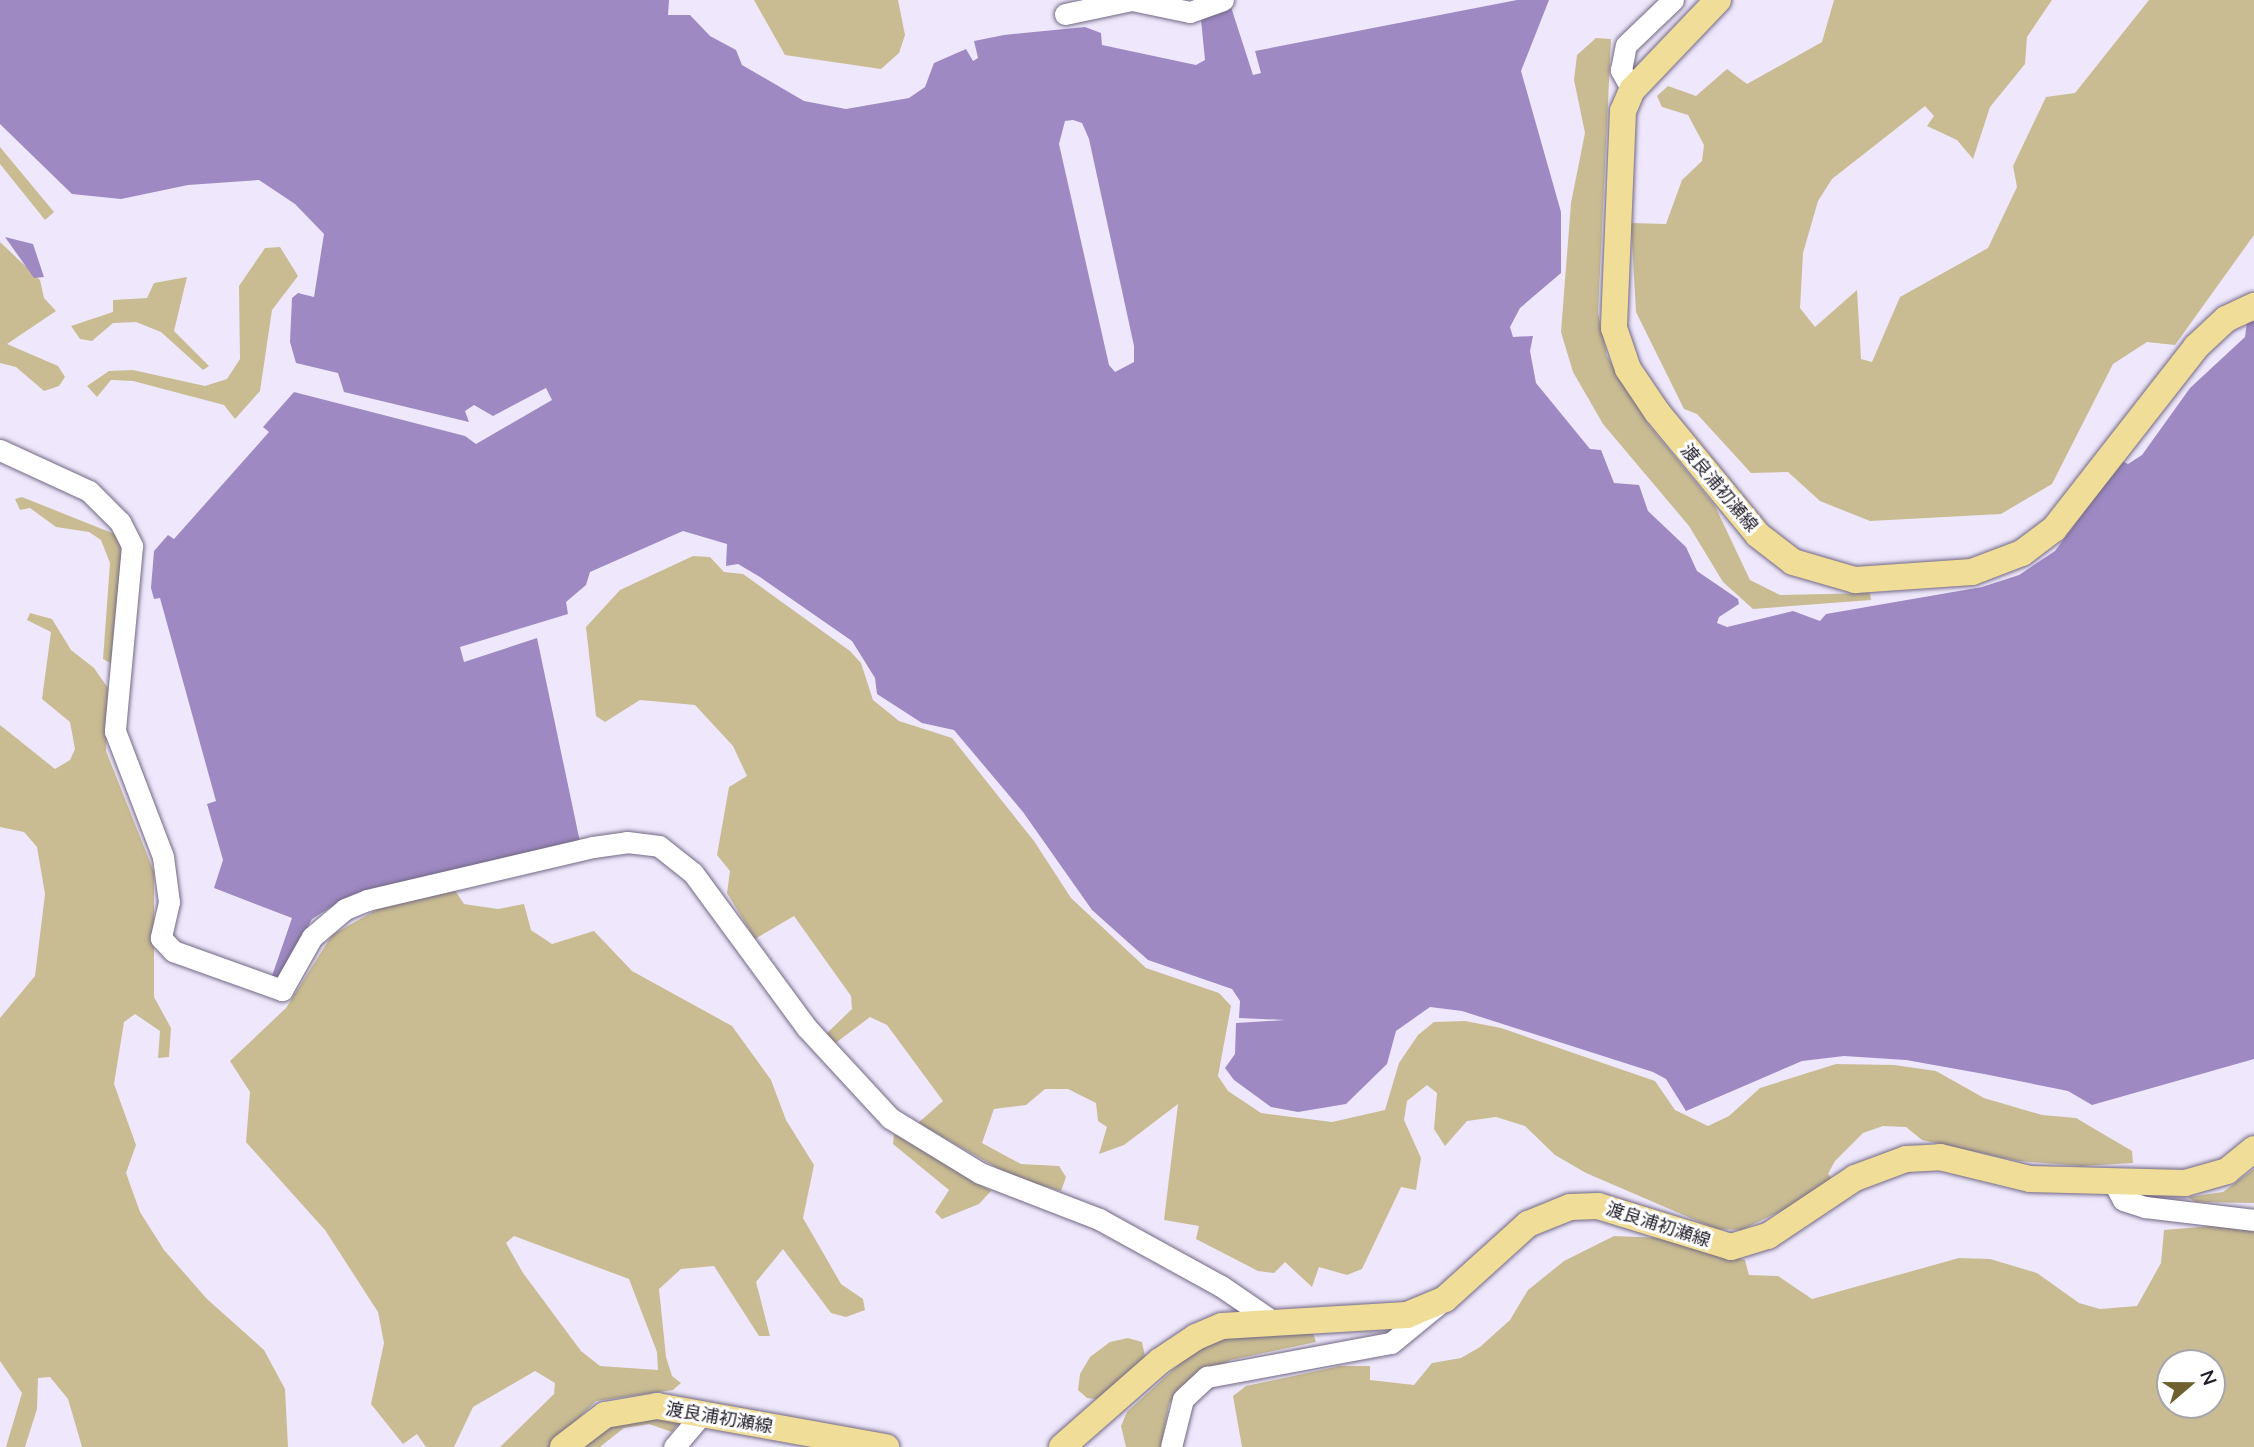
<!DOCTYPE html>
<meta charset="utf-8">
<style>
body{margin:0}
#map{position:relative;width:2254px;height:1447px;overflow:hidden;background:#efe8fc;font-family:Mulish,"Noto Sans JP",sans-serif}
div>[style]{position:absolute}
.green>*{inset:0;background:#c9bc92}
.water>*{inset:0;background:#9e89c2}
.pier>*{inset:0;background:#efe8fc}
.roads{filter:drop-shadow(0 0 2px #726884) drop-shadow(0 0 2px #726884)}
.minor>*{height:21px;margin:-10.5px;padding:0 10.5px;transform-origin:10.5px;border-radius:10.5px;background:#fff}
.major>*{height:26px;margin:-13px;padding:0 13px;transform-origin:13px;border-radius:13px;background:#f0dd97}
span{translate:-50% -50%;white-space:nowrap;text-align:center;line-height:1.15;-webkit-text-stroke:6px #fff;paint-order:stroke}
.street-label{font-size:18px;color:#211d29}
.north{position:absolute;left:2156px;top:1349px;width:70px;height:70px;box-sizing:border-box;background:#fff;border:2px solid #a6a5a9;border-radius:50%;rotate:70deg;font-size:19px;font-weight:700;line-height:28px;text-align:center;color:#211d29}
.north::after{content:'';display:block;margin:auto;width:24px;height:32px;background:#6f612e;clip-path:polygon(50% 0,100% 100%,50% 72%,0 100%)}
</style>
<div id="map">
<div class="green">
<div style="clip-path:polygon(754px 0,898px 0,905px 35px,899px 53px,881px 69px,785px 55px)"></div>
<div style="clip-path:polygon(1834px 0,2052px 0,2027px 37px,2025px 64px,1990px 107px,1973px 159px,1957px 140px,1927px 126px,1934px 116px,1925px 106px,1832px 179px,1818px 201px,1803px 253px,1800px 308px,1815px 327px,1857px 290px,1861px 359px,1872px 362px,1900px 297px,1988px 248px,2017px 187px,2013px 166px,2046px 97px,2075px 93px,2149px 0,2254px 0,2254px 235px,2175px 345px,2147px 342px,2113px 364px,2052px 484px,2001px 514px,1870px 521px,1820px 501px,1788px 472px,1751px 473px,1697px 414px,1684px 409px,1636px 312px,1631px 223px,1666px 224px,1682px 180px,1702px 161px,1704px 145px,1688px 115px,1662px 107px,1657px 96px,1668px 86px,1696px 96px,1727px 69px,1747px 84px,1822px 42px)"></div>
<div style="clip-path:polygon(1596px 38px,1611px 39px,1598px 313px,1607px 356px,1648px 424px,1715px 506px,1750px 580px,1780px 595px,1870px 593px,1871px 600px,1753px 609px,1723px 582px,1689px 526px,1603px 424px,1573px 372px,1561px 332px,1571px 203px,1585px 133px,1574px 80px,1577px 55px)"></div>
<div style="clip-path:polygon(0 147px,54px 212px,45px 220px,0 164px)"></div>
<div style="clip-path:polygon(0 242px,40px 280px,44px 298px,56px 311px,7px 344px,58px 366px,65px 377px,59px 386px,44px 391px,16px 367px,0 363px)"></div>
<div style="clip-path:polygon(280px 247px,298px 276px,272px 310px,260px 391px,235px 419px,224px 405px,133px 381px,111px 380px,97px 397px,87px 386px,109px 371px,133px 370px,205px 386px,227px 379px,240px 359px,239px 286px,265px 248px)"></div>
<div style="clip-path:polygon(187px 277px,174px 331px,209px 366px,203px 370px,161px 332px,136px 322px,113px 323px,92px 341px,80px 339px,71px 326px,113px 312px,113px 300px,147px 298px,154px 283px)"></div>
<div style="clip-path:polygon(22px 497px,117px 535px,123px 559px,112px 664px,103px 659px,110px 563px,101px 540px,89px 532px,56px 527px,30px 508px,20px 510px,15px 499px)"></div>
<div style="clip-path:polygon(693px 556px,710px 557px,724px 572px,743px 574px,850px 651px,861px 663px,873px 700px,899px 721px,952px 738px,1034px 841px,1071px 898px,1146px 968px,1219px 993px,1231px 1006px,1218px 1076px,1228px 1091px,1261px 1113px,1332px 1122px,1385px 1110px,1399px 1063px,1418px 1035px,1434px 1022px,1465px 1021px,1501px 1028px,1655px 1081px,1675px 1110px,1708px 1126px,1729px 1116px,1760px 1088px,1836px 1064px,1894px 1065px,1936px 1071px,1984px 1098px,2042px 1115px,2076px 1118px,2132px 1151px,2133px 1163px,2081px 1166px,2018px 1161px,1922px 1140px,1906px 1127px,1883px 1126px,1863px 1133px,1835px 1161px,1828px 1174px,1832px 1179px,1798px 1203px,1741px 1230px,1716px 1229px,1586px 1173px,1555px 1155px,1525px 1126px,1496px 1117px,1467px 1121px,1445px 1146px,1434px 1129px,1437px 1093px,1427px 1085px,1407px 1101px,1404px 1120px,1421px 1158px,1416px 1190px,1401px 1187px,1362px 1269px,1347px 1275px,1319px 1267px,1312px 1287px,1285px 1262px,1274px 1273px,1258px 1271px,1196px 1239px,1199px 1226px,1164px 1220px,1178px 1104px,1124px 1145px,1099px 1154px,1107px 1127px,1098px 1121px,1096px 1103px,1068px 1089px,1045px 1089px,1026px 1105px,994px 1109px,982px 1143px,1021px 1164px,1059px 1166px,1066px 1177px,1061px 1191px,1015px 1178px,918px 1123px,943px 1101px,887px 1025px,870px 1017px,833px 1045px,824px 1036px,852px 1009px,851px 996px,794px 916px,755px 939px,727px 893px,730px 871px,717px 855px,729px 787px,747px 776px,733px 746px,695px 705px,640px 700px,605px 722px,596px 716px,586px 627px,620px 590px)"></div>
<div style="clip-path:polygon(30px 613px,52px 619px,71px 650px,94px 668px,108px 688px,106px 751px,154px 872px,154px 997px,171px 1028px,169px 1057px,158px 1058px,160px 1031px,135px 1014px,124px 1022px,114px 1084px,136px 1145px,126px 1173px,140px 1212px,164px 1250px,207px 1299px,264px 1350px,285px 1389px,288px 1447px,82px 1447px,68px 1399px,50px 1377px,38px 1378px,37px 1409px,25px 1447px,6px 1447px,22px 1393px,0 1361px,0 1018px,35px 976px,45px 894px,37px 847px,24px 832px,0 827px,0 725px,55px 769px,70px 760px,75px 749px,70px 722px,42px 699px,51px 632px,27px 620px)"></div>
<div style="clip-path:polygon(evenodd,454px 889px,464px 904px,498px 909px,524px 904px,531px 930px,552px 944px,594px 931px,632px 971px,732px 1026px,771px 1080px,786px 1120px,814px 1165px,803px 1218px,841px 1284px,863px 1299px,865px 1310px,846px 1317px,831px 1313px,783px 1249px,756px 1282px,770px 1336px,759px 1336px,714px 1266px,681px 1269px,659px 1289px,666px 1357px,672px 1376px,681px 1383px,673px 1390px,596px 1401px,549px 1447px,500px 1447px,554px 1394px,555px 1383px,535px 1371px,473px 1407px,454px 1447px,426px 1447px,417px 1434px,403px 1444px,371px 1404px,384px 1343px,378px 1312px,325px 1230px,246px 1142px,250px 1092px,230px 1061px,286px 1008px,332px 935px,394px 900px,454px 889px,514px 1236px,629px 1279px,657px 1352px,658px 1370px,600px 1366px,581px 1351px,523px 1273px,506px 1243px,514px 1236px)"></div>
<div style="clip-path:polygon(894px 1134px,991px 1191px,979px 1204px,942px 1219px,935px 1212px,949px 1190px,893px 1144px)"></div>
<div style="clip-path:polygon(2254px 1169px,2254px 1203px,2195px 1202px,2188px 1197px,2223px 1192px)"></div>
<div style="clip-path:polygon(evenodd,2224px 1225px,2254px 1229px,2254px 1447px,1242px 1447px,1233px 1396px,1246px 1386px,1340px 1366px,1370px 1366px,1370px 1380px,1414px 1385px,1432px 1363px,1461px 1358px,1480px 1347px,1510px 1320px,1528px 1290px,1564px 1261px,1614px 1236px,1664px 1238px,1745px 1260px,1749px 1275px,1778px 1276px,1812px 1299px,1959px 1258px,1990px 1259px,2037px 1273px,2079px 1303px,2100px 1309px,2137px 1306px,2161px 1263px,2164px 1230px,2224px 1225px,2170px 1363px,2212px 1363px,2212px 1405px,2170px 1405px,2170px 1363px)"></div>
<div style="clip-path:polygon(1313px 1333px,1316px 1342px,1231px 1360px,1185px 1385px,1169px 1404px,1161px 1447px,1126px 1447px,1121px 1426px,1127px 1412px,1198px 1347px,1220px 1339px)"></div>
<div style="clip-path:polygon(1128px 1338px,1142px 1342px,1146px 1361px,1103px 1400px,1087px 1398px,1078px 1390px,1080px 1374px,1090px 1357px,1110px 1342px)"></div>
<div style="clip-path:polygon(649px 1414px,679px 1421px,672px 1432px,649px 1424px,624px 1428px,600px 1447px,585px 1447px,600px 1430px)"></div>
</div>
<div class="water">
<div style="clip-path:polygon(0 0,669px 0,668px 15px,690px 15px,710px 36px,736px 50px,742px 65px,804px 101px,846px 109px,909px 98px,925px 87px,934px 63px,966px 49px,973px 61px,978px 58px,974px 41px,1004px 35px,1085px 27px,1101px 33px,1102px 45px,1196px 65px,1205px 60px,1201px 20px,1231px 7px,1253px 75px,1261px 73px,1255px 51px,1517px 0,1549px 0,1521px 71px,1561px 212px,1561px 273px,1520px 308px,1510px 327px,1513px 337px,1533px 336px,1530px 351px,1536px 383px,1590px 449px,1601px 450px,1614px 483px,1639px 485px,1648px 511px,1686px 547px,1697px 571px,1738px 599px,1739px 604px,1719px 617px,1717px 623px,1727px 627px,1793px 611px,1820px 621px,1826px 614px,1982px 587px,2019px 575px,2055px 551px,2122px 461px,2128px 464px,2142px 455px,2190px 388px,2245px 337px,2247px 322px,2254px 321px,2254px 1059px,2092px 1105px,2068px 1091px,1984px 1074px,1906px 1060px,1844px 1056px,1802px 1061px,1686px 1111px,1666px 1079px,1653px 1072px,1462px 1011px,1430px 1007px,1396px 1031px,1387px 1064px,1346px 1104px,1298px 1112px,1271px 1107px,1234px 1080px,1225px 1068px,1235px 1054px,1236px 1023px,1285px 1020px,1239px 1018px,1240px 1001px,1232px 989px,1148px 960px,1092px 910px,1023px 812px,954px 730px,922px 723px,877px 694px,875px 678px,852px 641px,760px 577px,738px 564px,726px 566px,727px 544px,683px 531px,590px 572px,586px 585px,566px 602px,568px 614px,460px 647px,464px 662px,537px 638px,580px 842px,339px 902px,312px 919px,278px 979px,272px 976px,292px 918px,214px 888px,223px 860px,207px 804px,216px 801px,160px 598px,154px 599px,151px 588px,154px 551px,168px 535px,174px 539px,269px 432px,263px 427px,294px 392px,465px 436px,476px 444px,552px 400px,546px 388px,493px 416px,474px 405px,465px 411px,469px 422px,344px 392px,338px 373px,296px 363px,290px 342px,292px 298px,298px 293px,314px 297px,324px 234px,295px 204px,259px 180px,188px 185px,121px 199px,72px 194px,0 124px)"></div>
<div style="clip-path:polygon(5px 237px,33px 244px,44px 277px,34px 278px)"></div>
</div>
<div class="pier">
<div style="clip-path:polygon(1073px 120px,1082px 123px,1089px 139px,1134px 346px,1134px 362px,1115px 372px,1109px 365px,1059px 144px,1065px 121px)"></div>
</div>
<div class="roads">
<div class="minor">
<div style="left:1065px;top:14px;width:68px;rotate:-11.8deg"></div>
<div style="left:1132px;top:0;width:59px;rotate:11.7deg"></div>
<div style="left:1190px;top:12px;width:35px;rotate:-20deg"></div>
<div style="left:1632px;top:90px;width:23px;rotate:-119deg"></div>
<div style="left:1621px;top:70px;width:25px;rotate:-79deg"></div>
<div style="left:1626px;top:45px;width:65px;rotate:-43.8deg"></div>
<div style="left:0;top:450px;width:98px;rotate:24.7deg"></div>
<div style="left:89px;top:491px;width:44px;rotate:45deg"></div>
<div style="left:120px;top:522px;width:27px;rotate:63deg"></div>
<div style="left:132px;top:546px;width:186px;rotate:95.3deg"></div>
<div style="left:115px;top:731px;width:135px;rotate:69.1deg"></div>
<div style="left:163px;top:857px;width:45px;rotate:82.4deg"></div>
<div style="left:169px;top:902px;width:37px;rotate:103deg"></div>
<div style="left:161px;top:938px;width:18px;rotate:47deg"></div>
<div style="left:173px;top:951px;width:116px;rotate:19.7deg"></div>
<div style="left:282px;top:990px;width:61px;rotate:-60.5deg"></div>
<div style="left:312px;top:937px;width:43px;rotate:-40.3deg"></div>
<div style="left:345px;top:909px;width:24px;rotate:-22deg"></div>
<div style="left:367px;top:900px;width:232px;rotate:-13.2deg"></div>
<div style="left:593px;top:847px;width:34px;rotate:-8deg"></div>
<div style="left:627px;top:842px;width:32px;rotate:7deg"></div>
<div style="left:659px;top:846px;width:43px;rotate:38.5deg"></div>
<div style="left:693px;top:873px;width:192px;rotate:53.7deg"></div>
<div style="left:807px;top:1028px;width:122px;rotate:47.3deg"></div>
<div style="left:890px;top:1118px;width:105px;rotate:31.4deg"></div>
<div style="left:980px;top:1173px;width:128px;rotate:21.1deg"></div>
<div style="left:1099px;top:1219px;width:139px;rotate:28.8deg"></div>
<div style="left:1221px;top:1286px;width:65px;rotate:34.4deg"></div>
<div style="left:2113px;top:1181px;width:21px;rotate:62deg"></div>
<div style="left:2123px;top:1200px;width:23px;rotate:18deg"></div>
<div style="left:2145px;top:1207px;width:110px;rotate:6.8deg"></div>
<div style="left:674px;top:1447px;width:43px;rotate:-49.7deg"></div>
<div style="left:1171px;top:1447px;width:49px;rotate:-76deg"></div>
<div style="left:1183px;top:1399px;width:33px;rotate:-43deg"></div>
<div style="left:1207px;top:1377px;width:187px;rotate:-10.5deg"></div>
<div style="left:1391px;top:1343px;width:63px;rotate:-39.2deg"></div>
</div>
<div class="major">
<div style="left:1718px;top:0;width:124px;rotate:133.7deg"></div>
<div style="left:1632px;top:90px;width:23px;rotate:113deg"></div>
<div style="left:1623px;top:111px;width:217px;rotate:92.4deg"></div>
<div style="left:1614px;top:328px;width:43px;rotate:71.1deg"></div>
<div style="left:1628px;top:369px;width:52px;rotate:56deg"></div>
<div style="left:1657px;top:412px;width:159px;rotate:50.6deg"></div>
<div style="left:1758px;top:535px;width:44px;rotate:37.6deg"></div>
<div style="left:1793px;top:562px;width:65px;rotate:16.2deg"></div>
<div style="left:1855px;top:580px;width:117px;rotate:-3.9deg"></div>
<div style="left:1972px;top:572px;width:53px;rotate:-20.8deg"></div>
<div style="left:2022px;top:553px;width:40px;rotate:-37deg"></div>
<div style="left:2054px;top:529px;width:231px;rotate:-52deg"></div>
<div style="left:2196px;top:347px;width:41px;rotate:-43deg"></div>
<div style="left:2226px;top:319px;width:31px;rotate:-25deg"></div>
<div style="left:563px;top:1447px;width:53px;rotate:-37.3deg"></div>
<div style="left:605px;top:1415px;width:53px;rotate:-9.8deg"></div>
<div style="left:657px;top:1406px;width:233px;rotate:10.2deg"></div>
<div style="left:1062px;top:1447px;width:130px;rotate:-41.3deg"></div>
<div style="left:1160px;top:1361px;width:43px;rotate:-33.7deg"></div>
<div style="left:1196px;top:1337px;width:28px;rotate:-23deg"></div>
<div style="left:1222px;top:1326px;width:185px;rotate:-3.4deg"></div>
<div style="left:1407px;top:1315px;width:41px;rotate:-22.8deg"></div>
<div style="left:1445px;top:1299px;width:112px;rotate:-42.1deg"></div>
<div style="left:1528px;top:1224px;width:45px;rotate:-22deg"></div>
<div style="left:1570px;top:1207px;width:28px;rotate:-2deg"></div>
<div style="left:1598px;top:1206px;width:139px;rotate:17.1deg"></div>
<div style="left:1731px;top:1247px;width:39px;rotate:-17deg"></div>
<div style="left:1768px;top:1236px;width:105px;rotate:-33.7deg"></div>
<div style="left:1855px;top:1178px;width:54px;rotate:-20.4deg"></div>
<div style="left:1906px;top:1159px;width:34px;rotate:-3deg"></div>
<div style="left:1940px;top:1157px;width:93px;rotate:13.7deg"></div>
<div style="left:2030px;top:1179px;width:155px;rotate:1.5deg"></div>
<div style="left:2185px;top:1183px;width:44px;rotate:-15.9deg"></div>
<div style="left:2227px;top:1171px;width:35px;rotate:-39deg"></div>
</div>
</div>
<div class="street-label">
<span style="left:1719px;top:488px;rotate:50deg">渡良浦初瀬線</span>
<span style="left:1658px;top:1225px;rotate:18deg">渡良浦初瀬線</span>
<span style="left:719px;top:1418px;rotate:10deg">渡良浦初瀬線</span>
</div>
<div class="north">N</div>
</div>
